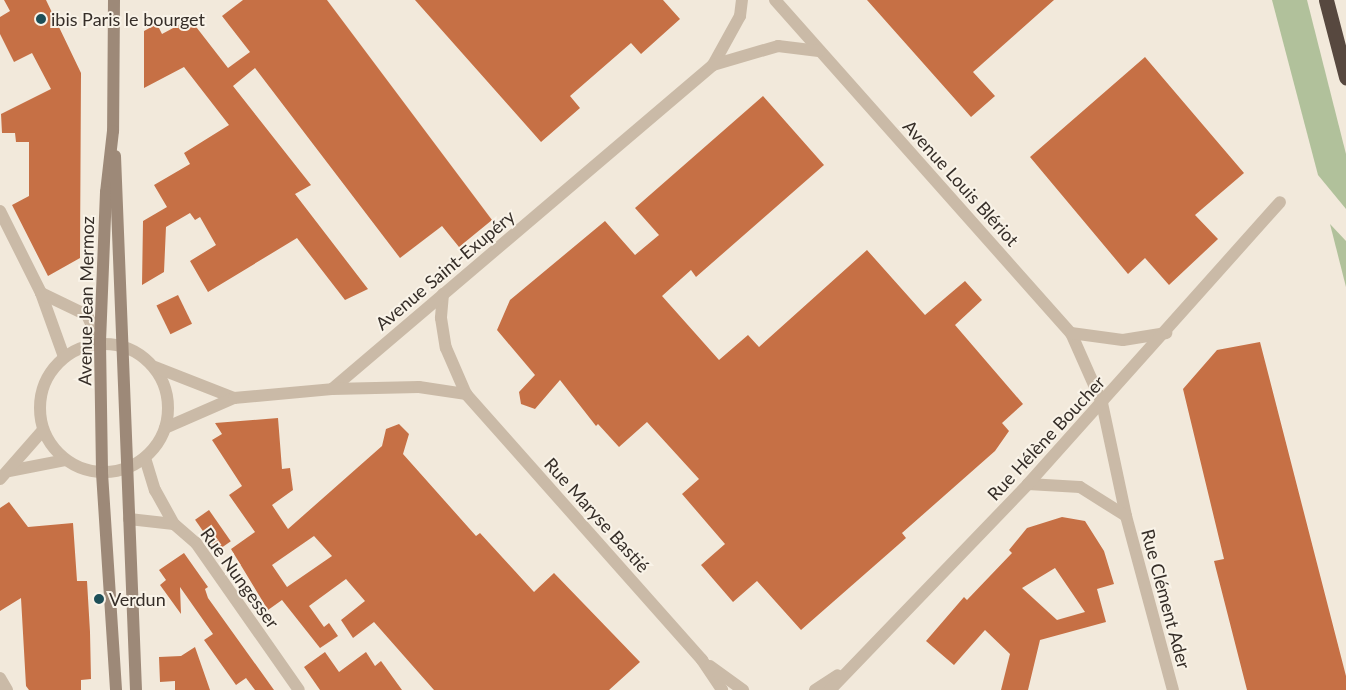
<!DOCTYPE html>
<meta charset="utf-8">
<style>
body{margin:0}
#map{position:relative;width:1346px;height:690px;overflow:hidden;background:#f2e9db;font-family:Lato,sans-serif}
div>[style]{position:absolute}
.green>*{inset:0;background:#b1c19b}
.building>*{inset:0;background:#c67045;transform-origin:0 0}
.minor>*{height:12px;margin:-6px;padding:0 6px;transform-origin:6px;border-radius:6px;background:#cabaa7}
.minor>.ring{margin:-6px;padding:0;box-sizing:content-box;background:none;border:12px solid #cabaa7;border-radius:50%}
.secondary>*{height:12px;margin:-6px;padding:0 6px;transform-origin:6px;border-radius:6px;background:#9d8978}
.motorway>*{height:15px;margin:-7.5px;padding:0 7.5px;transform-origin:7.5px;border-radius:7.5px;background:#57483f}
.dots>*{width:14px;height:14px;translate:-50% -50%;box-sizing:border-box;border:2px solid #f9f3e8;border-radius:50%}
span{translate:-50% -50%;white-space:nowrap;text-align:center;line-height:1.15;-webkit-text-stroke:4px #f9f3e8;paint-order:stroke}
.poi-label{font-size:18px;color:#362e28}
.left{translate:0 -50%;text-align:left}
.street-label{font-size:18px;color:#362e28}
</style>
<div id="map">
<div class="green">
<div style="clip-path:polygon(1272px 0,1307px 0,1346px 154px,1346px 209px,1318px 175px)"></div>
<div style="clip-path:polygon(1330px 224px,1346px 241px,1346px 287px)"></div>
</div>
<div class="building">
<div style="clip-path:polygon(4px 0,46px 0,81px 73px,80px 258px,48px 276px,12px 205px,29px 196px,29px 142px,16px 142px,15px 133px,2px 133px,1px 114px,51px 89px,32px 53px,14px 62px,0 34px,0 17px,10px 11px)"></div>
<div style="clip-path:polygon(243px 0,327px 0,492px 220px,459px 247px,442px 226px,400px 258px,255px 68px,233px 86px,311px 185px,295px 194px,368px 289px,345px 300px,297px 238px,208px 292px,190px 261px,216px 245px,200px 217px,195px 220px,190px 213px,166px 227px,164px 272px,142px 285px,143px 221px,167px 207px,154px 185px,190px 164px,184px 153px,229px 125px,184px 67px,144px 88px,144px 31px,157px 24px,162px 34px,190px 19px,228px 68px,250px 52px,222px 16px)"></div>
<div style="clip-path:polygon(415px 0,663px 0,680px 19px,641px 54px,631px 43px,570px 96px,580px 108px,541px 142px)"></div>
<div style="clip-path:polygon(867px 0,1054px 0,973px 72px,995px 96px,971px 117px)"></div>
<div style="clip-path:polygon(1145px 57px,1244px 173px,1195px 215px,1218px 239px,1169px 285px,1145px 258px,1128px 274px,1030px 157px)"></div>
<div style="clip-path:polygon(763px 96px,824px 165px,696px 277px,691px 270px,662px 296px,719px 360px,748px 335px,759px 347px,867px 250px,925px 315px,965px 281px,982px 300px,955px 325px,1023px 404px,1002px 423px,1009px 431px,995px 451px,902px 533px,906px 538px,801px 630px,757px 581px,733px 602px,701px 565px,725px 544px,682px 494px,699px 479px,647px 422px,619px 447px,598px 424px,596px 426px,560px 380px,535px 409px,521px 404px,519px 392px,535px 375px,497px 330px,510px 300px,605px 221px,635px 255px,659px 235px,635px 208px)"></div>
<div style="left:178px;top:295px;width:32px;height:24px;rotate:64deg"></div>
<div style="clip-path:polygon(1260px 342px,1346px 676px,1346px 690px,1247px 690px,1214px 561px,1224px 559px,1183px 389px,1217px 350px)"></div>
<div style="clip-path:polygon(evenodd,278px 418px,282px 469px,290px 468px,293px 490px,272px 505px,288px 529px,382px 446px,386px 429px,399px 424px,409px 434px,403px 454px,476px 536px,480px 533px,534px 592px,554px 573px,640px 662px,609px 690px,434px 690px,374px 622px,353px 638px,341px 620px,365px 601px,346px 579px,309px 606px,324px 627px,329px 623px,338px 636px,320px 648px,282px 600px,268px 610px,231px 549px,255px 532px,229px 495px,242px 486px,212px 440px,222px 434px,215px 423px,278px 418px,314px 536px,332px 556px,287px 587px,272px 565px,314px 536px)"></div>
<div style="clip-path:polygon(9px 502px,28px 527px,73px 523px,77px 581px,87px 581px,90px 632px,91px 679px,81px 680px,81px 690px,29px 690px,26px 686px,21px 598px,0 611px,0 508px)"></div>
<div style="left:209px;top:510px;width:38px;height:17px;rotate:55deg"></div>
<div style="clip-path:polygon(evenodd,1062px 517px,1085px 521px,1104px 551px,1114px 584px,1097px 589px,1106px 622px,1040px 640px,1028px 690px,1001px 690px,1010px 654px,985px 630px,954px 665px,926px 641px,964px 597px,967px 600px,1012px 553px,1009px 550px,1027px 528px,1062px 517px,1055px 568px,1085px 612px,1057px 620px,1022px 588px,1055px 568px)"></div>
<div style="clip-path:polygon(184px 553px,208px 587px,205px 589px,208px 598px,274px 690px,255px 690px,246px 678px,236px 685px,204px 640px,213px 634px,180px 587px,181px 614px,160px 585px,166px 580px,159px 570px)"></div>
<div style="clip-path:polygon(195px 647px,210px 690px,175px 690px,175px 681px,160px 682px,159px 657px,181px 656px)"></div>
<div style="clip-path:polygon(325px 652px,339px 672px,366px 652px,375px 666px,381px 661px,402px 690px,320px 690px,304px 667px)"></div>
</div>
<div class="minor">
<div style="left:775px;top:0;width:446px;rotate:48.4deg"></div>
<div style="left:1071px;top:333px;width:77px;rotate:66.1deg"></div>
<div style="left:1102px;top:403px;width:116px;rotate:78deg"></div>
<div style="left:1126px;top:516px;width:180px;rotate:74.9deg"></div>
<div style="left:713px;top:65px;width:56px;rotate:-61.1deg"></div>
<div style="left:740px;top:16px;width:16px;rotate:-83deg"></div>
<div style="left:0;top:211px;width:92px;rotate:63.4deg"></div>
<div style="left:41px;top:293px;width:68px;rotate:70.2deg"></div>
<div style="left:41px;top:293px;width:51px;rotate:25.6deg"></div>
<div style="left:87px;top:315px;width:31px;rotate:65deg"></div>
<div style="left:443px;top:294px;width:24px;rotate:95deg"></div>
<div style="left:441px;top:318px;width:30px;rotate:81deg"></div>
<div style="left:446px;top:348px;width:50px;rotate:66.5deg"></div>
<div style="left:466px;top:394px;width:356px;rotate:48.4deg"></div>
<div style="left:702px;top:660px;width:36px;rotate:56deg"></div>
<div style="left:1071px;top:333px;width:52px;rotate:7.7deg"></div>
<div style="left:1123px;top:340px;width:44px;rotate:-9.2deg"></div>
<div class="ring" style="left:40px;top:344px;width:116px;height:116px"></div>
<div style="left:155px;top:367px;width:85px;rotate:21.4deg"></div>
<div style="left:332px;top:389px;width:500px;rotate:-40.38deg"></div>
<div style="left:713px;top:65px;width:68px;rotate:-16.3deg"></div>
<div style="left:778px;top:46px;width:41px;rotate:7deg"></div>
<div style="left:165px;top:428px;width:75px;rotate:-23.5deg"></div>
<div style="left:234px;top:398px;width:98px;rotate:-5.2deg"></div>
<div style="left:332px;top:389px;width:87px;rotate:-1.3deg"></div>
<div style="left:419px;top:387px;width:48px;rotate:8.5deg"></div>
<div style="left:145px;top:458px;width:34px;rotate:73deg"></div>
<div style="left:155px;top:490px;width:39px;rotate:61deg"></div>
<div style="left:174px;top:524px;width:29px;rotate:41deg"></div>
<div style="left:196px;top:543px;width:179px;rotate:55deg"></div>
<div style="left:9px;top:471px;width:57px;rotate:-11.1deg"></div>
<div style="left:0;top:479px;width:65px;rotate:-48.7deg"></div>
<div style="left:1028px;top:484px;width:52px;rotate:3.3deg"></div>
<div style="left:1080px;top:487px;width:54px;rotate:32.2deg"></div>
<div style="left:129px;top:519px;width:45px;rotate:6.3deg"></div>
<div style="left:710px;top:666px;width:41px;rotate:36deg"></div>
<div style="left:0;top:678px;width:14px;rotate:60deg"></div>
<div style="left:815px;top:690px;width:27px;rotate:-33deg"></div>
<div style="left:830px;top:690px;width:286px;rotate:-46.1deg"></div>
<div style="left:1028px;top:484px;width:378px;rotate:-48.2deg"></div>
</div>
<div class="secondary">
<div style="left:114px;top:0;width:131px;rotate:90.4deg"></div>
<div style="left:113px;top:131px;width:61px;rotate:96.5deg"></div>
<div style="left:106px;top:192px;width:151px;rotate:92.3deg"></div>
<div style="left:100px;top:343px;width:130px;rotate:89.1deg"></div>
<div style="left:102px;top:473px;width:217px;rotate:86.3deg"></div>
<div style="left:115px;top:156px;width:534px;rotate:87.75deg"></div>
</div>
<div class="motorway">
<div style="left:1326px;top:0;width:80px;rotate:75.4deg"></div>
</div>
<div class="dots">
<div style="left:41px;top:19px;background:#1d4f58"></div>
<div style="left:99px;top:599px;background:#1d4f58"></div>
</div>
<div class="poi-label">
<span class="left" style="left:51px;top:19px">ibis Paris le bourget</span>
<span class="left" style="left:109px;top:599px">Verdun</span>
</div>
<div class="street-label">
<span style="left:961px;top:183px;rotate:48deg">Avenue Louis Blériot</span>
<span style="left:445px;top:270px;rotate:-40deg">Avenue Saint-Exupéry</span>
<span style="left:86px;top:301px;rotate:-89deg">Avenue Jean Mermoz</span>
<span style="left:1046px;top:438px;rotate:-47deg">Rue Hélène Boucher</span>
<span style="left:597px;top:515px;rotate:48deg">Rue Maryse Bastié</span>
<span style="left:240px;top:578px;rotate:54deg">Rue Nungesser</span>
<span style="left:1166px;top:599px;rotate:75deg">Rue Clément Ader</span>
</div>
</div>
